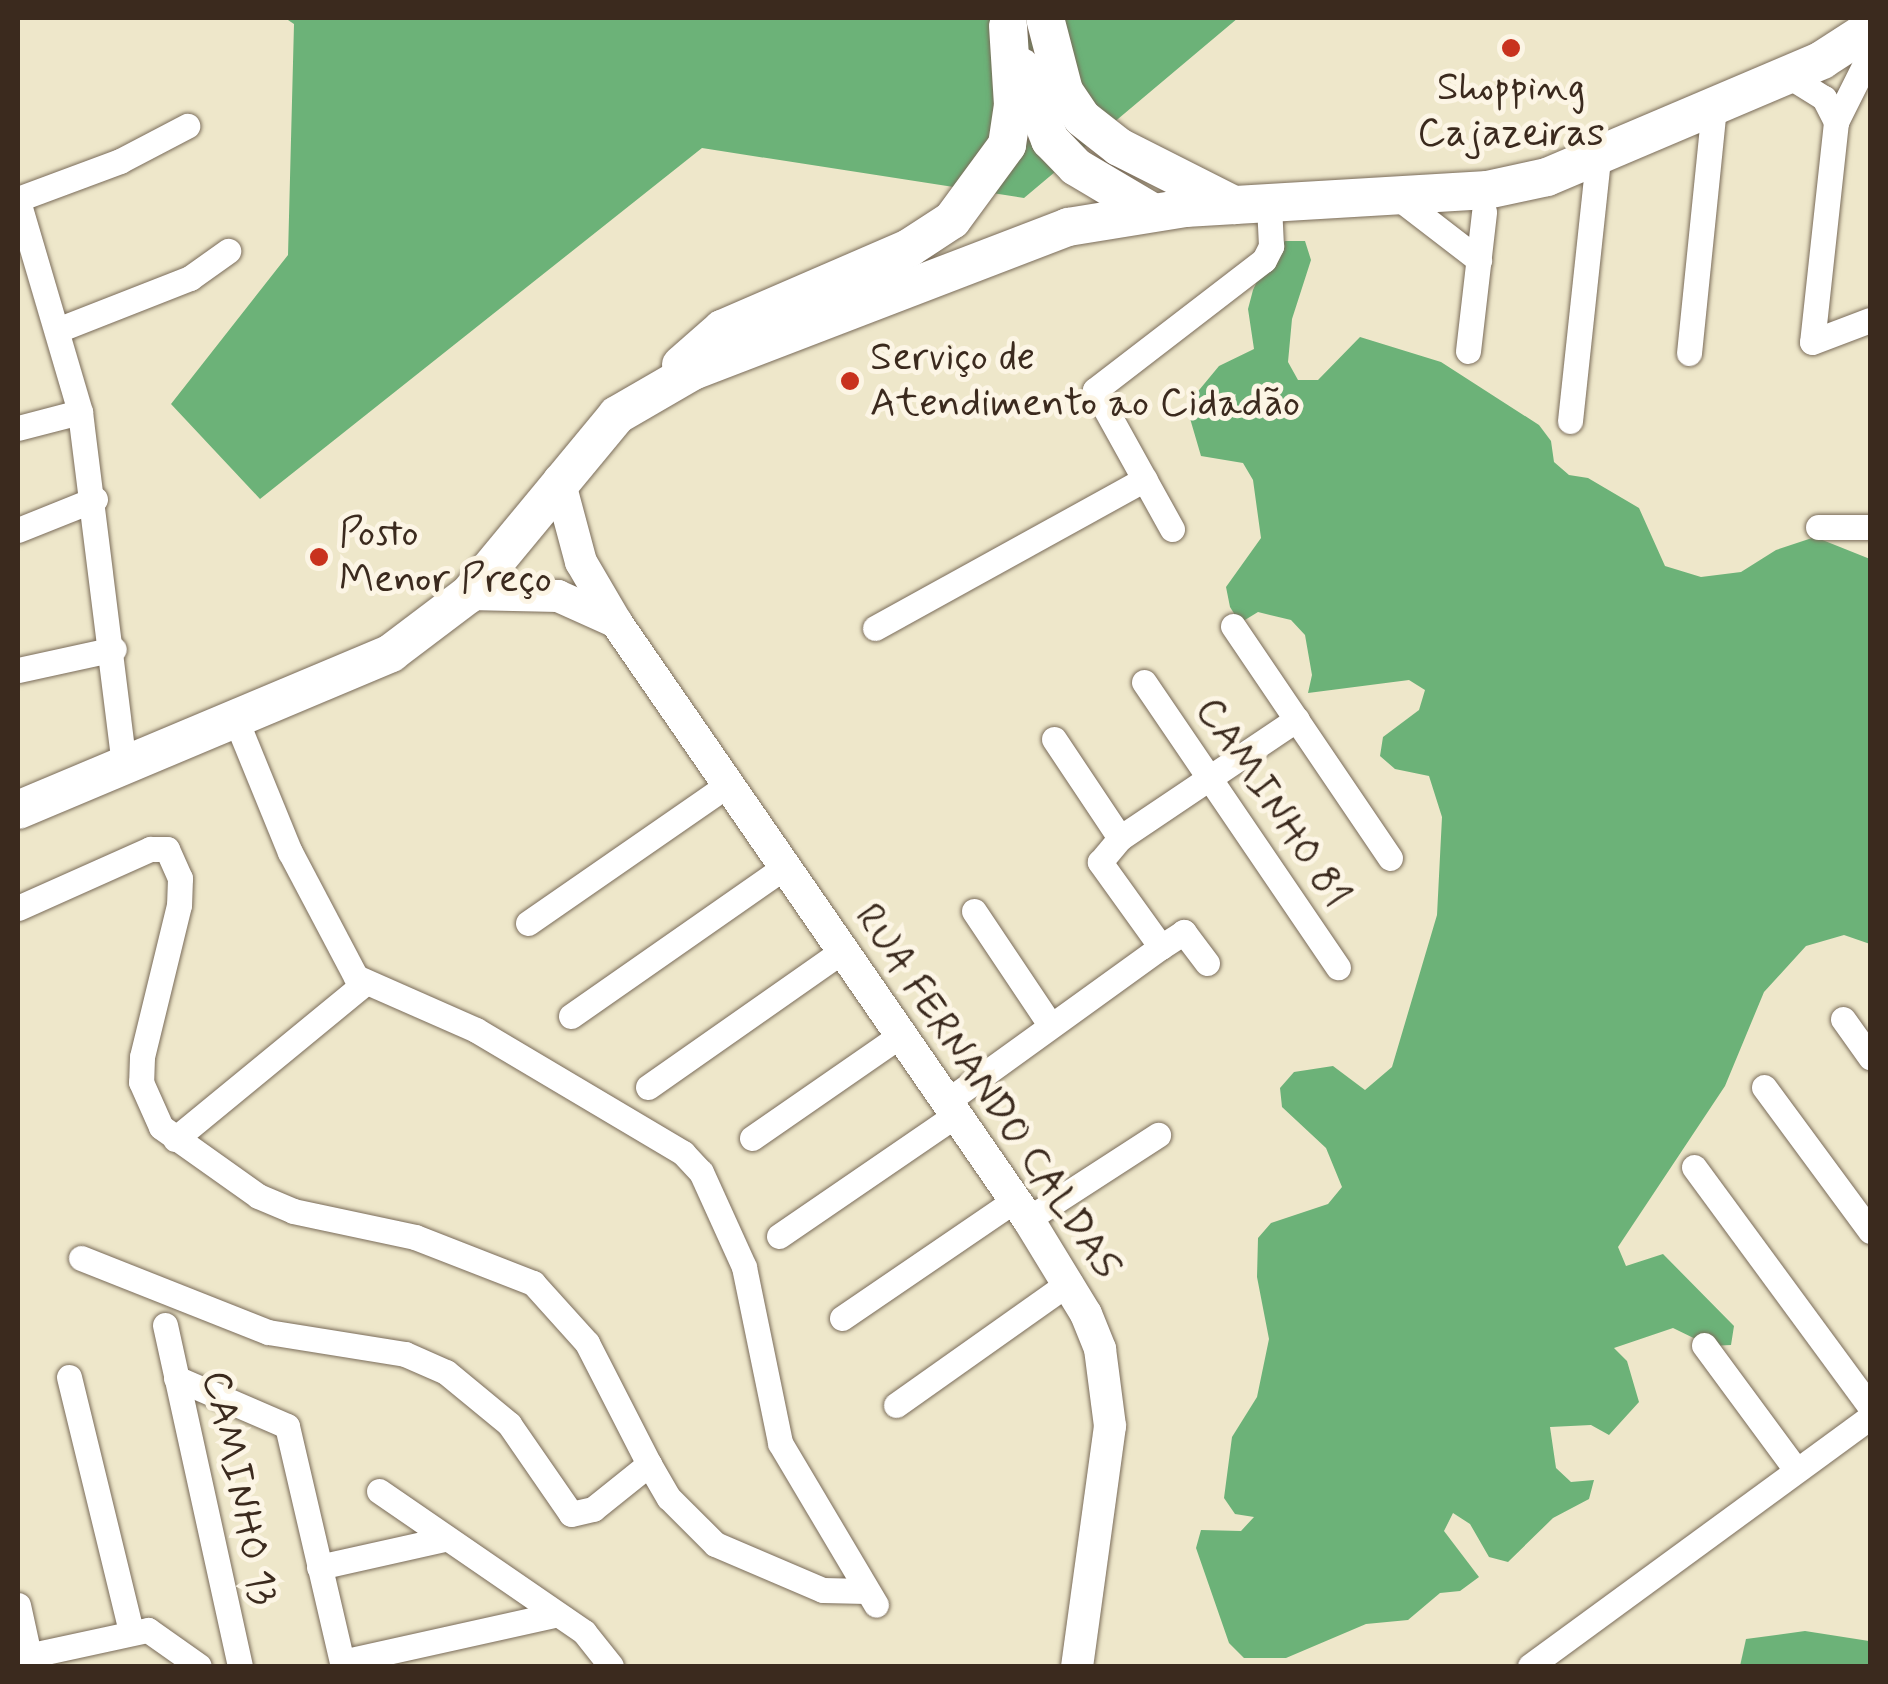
<!DOCTYPE html>
<meta charset="utf-8">
<style>
body{margin:0}
#map{position:relative;width:1888px;height:1684px;overflow:hidden;background:#eee7ca;font-family:Mynerve,sans-serif}
div>[style]{position:absolute}
.forest>*{inset:0;background:#6cb278}
.roads{filter:drop-shadow(0 0 2px #7a6c5a) drop-shadow(0 0 2px #7a6c5a)}
.minor>*{height:25px;margin:-12.5px;padding:0 12.5px;transform-origin:12.5px;border-radius:12.5px;background:#fff}
.tertiary>*{height:32px;margin:-16px;padding:0 16px;transform-origin:16px;border-radius:16px;background:#fff}
.secondary>*{height:38px;margin:-19px;padding:0 19px;transform-origin:19px;border-radius:19px;background:#fff}
.dots>*{width:28px;height:28px;translate:-50% -50%;box-sizing:border-box;border:5px solid #fcf5e5;border-radius:50%}
span{translate:-50% -50%;white-space:nowrap;text-align:center;line-height:1.15;-webkit-text-stroke:10px #fcf5e5;paint-order:stroke}
.poi-label{font-size:40px;color:#3b2a1e}
.left{translate:0 -50%;text-align:left}
.street-label{font-size:40px;color:#3b2a1e}
.frame{position:absolute;inset:0;border:20px solid #3b2a1e;pointer-events:none}
</style>
<div id="map">
<div class="forest">
<div style="clip-path:polygon(285px 18px,1238px 18px,1024px 198px,702px 148px,260px 499px,171px 404px,288px 255px,294px 24px)"></div>
<div style="clip-path:polygon(1285px 241px,1305px 241px,1311px 260px,1292px 319px,1288px 362px,1298px 380px,1318px 380px,1360px 337px,1441px 362px,1539px 425px,1551px 441px,1554px 462px,1569px 475px,1588px 478px,1639px 508px,1665px 566px,1701px 577px,1741px 572px,1776px 550px,1815px 537px,1870px 559px,1870px 944px,1844px 935px,1806px 946px,1764px 992px,1725px 1086px,1618px 1247px,1626px 1266px,1663px 1254px,1734px 1326px,1731px 1345px,1710px 1346px,1673px 1328px,1614px 1348px,1627px 1361px,1639px 1402px,1609px 1435px,1591px 1425px,1550px 1427px,1556px 1468px,1571px 1482px,1594px 1480px,1589px 1499px,1553px 1518px,1508px 1562px,1489px 1557px,1470px 1524px,1453px 1513px,1444px 1531px,1479px 1577px,1460px 1591px,1440px 1593px,1408px 1620px,1366px 1624px,1286px 1658px,1244px 1658px,1229px 1643px,1196px 1548px,1201px 1530px,1241px 1531px,1254px 1517px,1235px 1514px,1224px 1498px,1232px 1437px,1257px 1397px,1269px 1339px,1257px 1277px,1258px 1238px,1271px 1223px,1328px 1204px,1342px 1187px,1326px 1148px,1282px 1107px,1280px 1088px,1294px 1072px,1333px 1066px,1365px 1090px,1392px 1067px,1437px 915px,1442px 817px,1429px 776px,1395px 769px,1380px 756px,1383px 737px,1419px 710px,1425px 690px,1409px 680px,1308px 693px,1312px 675px,1305px 635px,1291px 620px,1258px 612px,1240px 623px,1230px 607px,1226px 587px,1261px 538px,1253px 480px,1243px 463px,1201px 456px,1189px 415px,1195px 395px,1219px 366px,1254px 349px,1248px 309px,1253px 290px,1270px 253px)"></div>
<div style="clip-path:polygon(1805px 1631px,1869px 1641px,1870px 1666px,1740px 1666px,1746px 1639px)"></div>
</div>
<div class="roads">
<div class="minor">
<div style="left:1870px;top:54px;width:76px;rotate:116.6deg"></div>
<div style="left:1836px;top:122px;width:221px;rotate:96.2deg"></div>
<div style="left:1812px;top:342px;width:62px;rotate:-20.8deg"></div>
<div style="left:1787px;top:75px;width:44px;rotate:31.9deg"></div>
<div style="left:1824px;top:98px;width:27px;rotate:63deg"></div>
<div style="left:1396px;top:196px;width:105px;rotate:37.6deg"></div>
<div style="left:18px;top:199px;width:109px;rotate:-20.4deg"></div>
<div style="left:120px;top:161px;width:76px;rotate:-27.6deg"></div>
<div style="left:18px;top:201px;width:220px;rotate:73.6deg"></div>
<div style="left:80px;top:412px;width:357px;rotate:82.9deg"></div>
<div style="left:60px;top:329px;width:140px;rotate:-21.4deg"></div>
<div style="left:190px;top:278px;width:47px;rotate:-35.4deg"></div>
<div style="left:1468px;top:351px;width:140px;rotate:-83.4deg"></div>
<div style="left:1689px;top:353px;width:247px;rotate:-84.2deg"></div>
<div style="left:1570px;top:421px;width:265px;rotate:-83.9deg"></div>
<div style="left:18px;top:428px;width:64px;rotate:-14.5deg"></div>
<div style="left:1818px;top:527px;width:52px"></div>
<div style="left:1172px;top:529px;width:159px;rotate:-119deg"></div>
<div style="left:1095px;top:390px;width:213px;rotate:-37.6deg"></div>
<div style="left:1264px;top:260px;width:16px;rotate:-63deg"></div>
<div style="left:1271px;top:246px;width:41px;rotate:-92.8deg"></div>
<div style="left:18px;top:530px;width:83px;rotate:-21.9deg"></div>
<div style="left:1233px;top:626px;width:280px;rotate:55.9deg"></div>
<div style="left:875px;top:628px;width:308px;rotate:-28.9deg"></div>
<div style="left:18px;top:670px;width:98px;rotate:-12.3deg"></div>
<div style="left:1144px;top:682px;width:345px;rotate:55.8deg"></div>
<div style="left:236px;top:720px;width:143px;rotate:67.8deg"></div>
<div style="left:290px;top:852px;width:141px;rotate:62.2deg"></div>
<div style="left:356px;top:977px;width:131px;rotate:23.8deg"></div>
<div style="left:476px;top:1030px;width:241px;rotate:30.7deg"></div>
<div style="left:683px;top:1153px;width:26px;rotate:47deg"></div>
<div style="left:701px;top:1172px;width:104px;rotate:65.6deg"></div>
<div style="left:744px;top:1267px;width:180px;rotate:78.4deg"></div>
<div style="left:780px;top:1443px;width:188px;rotate:59.3deg"></div>
<div style="left:1054px;top:739px;width:119px;rotate:56.3deg"></div>
<div style="left:18px;top:908px;width:145px;rotate:-24.1deg"></div>
<div style="left:150px;top:849px;width:17px"></div>
<div style="left:167px;top:849px;width:32px;rotate:66deg"></div>
<div style="left:180px;top:878px;width:27px;rotate:92deg"></div>
<div style="left:179px;top:905px;width:156px;rotate:103.7deg"></div>
<div style="left:142px;top:1057px;width:25px;rotate:92deg"></div>
<div style="left:141px;top:1082px;width:49px;rotate:66deg"></div>
<div style="left:161px;top:1127px;width:119px;rotate:35.4deg"></div>
<div style="left:258px;top:1196px;width:38px;rotate:23deg"></div>
<div style="left:293px;top:1211px;width:125px;rotate:12deg"></div>
<div style="left:415px;top:1237px;width:127px;rotate:21.3deg"></div>
<div style="left:533px;top:1283px;width:81px;rotate:48deg"></div>
<div style="left:587px;top:1343px;width:136px;rotate:62.9deg"></div>
<div style="left:974px;top:911px;width:138px;rotate:56.2deg"></div>
<div style="left:528px;top:923px;width:242px;rotate:-34.7deg"></div>
<div style="left:1207px;top:963px;width:39px;rotate:-127deg"></div>
<div style="left:1184px;top:932px;width:27px;rotate:147deg"></div>
<div style="left:1161px;top:947px;width:105px;rotate:-125.7deg"></div>
<div style="left:1100px;top:862px;width:31px;rotate:-50deg"></div>
<div style="left:1120px;top:838px;width:213px;rotate:-33.9deg"></div>
<div style="left:571px;top:1016px;width:259px;rotate:-34.9deg"></div>
<div style="left:1843px;top:1019px;width:47px;rotate:54.6deg"></div>
<div style="left:648px;top:1087px;width:237px;rotate:-35deg"></div>
<div style="left:1764px;top:1087px;width:179px;rotate:53.6deg"></div>
<div style="left:946px;top:1102px;width:265px;rotate:-35.8deg"></div>
<div style="left:752px;top:1138px;width:181px;rotate:-34.7deg"></div>
<div style="left:175px;top:1139px;width:244px;rotate:-39.4deg"></div>
<div style="left:1694px;top:1167px;width:298px;rotate:53.7deg"></div>
<div style="left:1028px;top:1219px;width:155px;rotate:-32.9deg"></div>
<div style="left:779px;top:1236px;width:214px;rotate:-34.4deg"></div>
<div style="left:81px;top:1258px;width:201px;rotate:21.6deg"></div>
<div style="left:268px;top:1332px;width:139px;rotate:9.1deg"></div>
<div style="left:405px;top:1354px;width:45px;rotate:23.7deg"></div>
<div style="left:446px;top:1372px;width:82px;rotate:39.5deg"></div>
<div style="left:509px;top:1424px;width:109px;rotate:55.4deg"></div>
<div style="left:571px;top:1514px;width:23px;rotate:-13deg"></div>
<div style="left:593px;top:1509px;width:72px;rotate:-38.8deg"></div>
<div style="left:649px;top:1464px;width:39px;rotate:60deg"></div>
<div style="left:669px;top:1498px;width:65px;rotate:45deg"></div>
<div style="left:715px;top:1544px;width:117px;rotate:23.1deg"></div>
<div style="left:823px;top:1590px;width:43px;rotate:1.3deg"></div>
<div style="left:842px;top:1318px;width:209px;rotate:-34.3deg"></div>
<div style="left:165px;top:1325px;width:349px;rotate:77.6deg"></div>
<div style="left:1704px;top:1345px;width:155px;rotate:53.6deg"></div>
<div style="left:69px;top:1377px;width:261px;rotate:76.3deg"></div>
<div style="left:176px;top:1378px;width:121px;rotate:23.4deg"></div>
<div style="left:287px;top:1426px;width:242px;rotate:76.9deg"></div>
<div style="left:342px;top:1662px;width:217px;rotate:-12.5deg"></div>
<div style="left:896px;top:1405px;width:213px;rotate:-35.3deg"></div>
<div style="left:379px;top:1491px;width:249px;rotate:34.5deg"></div>
<div style="left:584px;top:1632px;width:43px;rotate:51.5deg"></div>
<div style="left:319px;top:1567px;width:128px;rotate:-12.6deg"></div>
<div style="left:18px;top:1605px;width:51px;rotate:77.6deg"></div>
<div style="left:18px;top:1658px;width:133px;rotate:-12.2deg"></div>
<div style="left:148px;top:1630px;width:62px;rotate:35.2deg"></div>
<div style="left:1530px;top:1666px;width:421px;rotate:-36.2deg"></div>
</div>
<div class="tertiary">
<div style="left:559px;top:480px;width:85px;rotate:75deg"></div>
<div style="left:581px;top:562px;width:69px;rotate:59.7deg"></div>
<div style="left:616px;top:622px;width:725px;rotate:55.39deg"></div>
<div style="left:1028px;top:1219px;width:111px;rotate:58.6deg"></div>
<div style="left:1086px;top:1314px;width:38px;rotate:68deg"></div>
<div style="left:1100px;top:1349px;width:78px;rotate:82.6deg"></div>
<div style="left:1110px;top:1426px;width:242px;rotate:97.8deg"></div>
<div style="left:469px;top:594px;width:89px;rotate:1.3deg"></div>
<div style="left:558px;top:596px;width:64px;rotate:24.1deg"></div>
</div>
<div class="secondary">
<div style="left:1045px;top:18px;width:75px;rotate:75.4deg"></div>
<div style="left:1064px;top:91px;width:32px;rotate:56deg"></div>
<div style="left:1082px;top:118px;width:47px;rotate:38.1deg"></div>
<div style="left:1119px;top:147px;width:129px;rotate:26.8deg"></div>
<div style="left:1021px;top:67px;width:79px;rotate:68.3deg"></div>
<div style="left:1050px;top:140px;width:37px;rotate:46deg"></div>
<div style="left:1076px;top:167px;width:88px;rotate:30.6deg"></div>
<div style="left:681px;top:365px;width:55px;rotate:-41.3deg"></div>
<div style="left:722px;top:329px;width:204px;rotate:-23.4deg"></div>
<div style="left:909px;top:248px;width:51px;rotate:-33.1deg"></div>
<div style="left:952px;top:220px;width:93px;rotate:-53.7deg"></div>
<div style="left:1007px;top:145px;width:40px;rotate:-81.5deg"></div>
<div style="left:1013px;top:105px;width:79px;rotate:-93.6deg"></div>
<div style="left:18px;top:810px;width:405px;rotate:-22.8deg"></div>
<div style="left:391px;top:653px;width:98px;rotate:-37.1deg"></div>
<div style="left:469px;top:594px;width:232px;rotate:-50.4deg"></div>
<div style="left:617px;top:415px;width:88px;rotate:-30.1deg"></div>
<div style="left:693px;top:371px;width:402px;rotate:-21deg"></div>
<div style="left:1068px;top:227px;width:119px;rotate:-9.2deg"></div>
<div style="left:1185px;top:208px;width:303px;rotate:-3.4deg"></div>
<div style="left:1487px;top:190px;width:61px;rotate:-12.2deg"></div>
<div style="left:1547px;top:177px;width:299px;rotate:-23deg"></div>
<div style="left:1822px;top:60px;width:57px;rotate:-32.9deg"></div>
</div>
</div>
<div class="dots">
<div style="left:1511px;top:48px;background:#c8321e"></div>
<div style="left:850px;top:381px;background:#c8321e"></div>
<div style="left:319px;top:557px;background:#c8321e"></div>
</div>
<div class="poi-label">
<span style="left:1511px;top:111px">Shopping<br>Cajazeiras</span>
<span class="left" style="left:870px;top:381px">Serviço de<br>Atendimento ao Cidadão</span>
<span class="left" style="left:339px;top:557px">Posto<br>Menor Preço</span>
</div>
<div class="street-label">
<span style="left:1272px;top:803px;rotate:56deg">CAMINHO 81</span>
<span style="left:987px;top:1092px;rotate:56deg">RUA FERNANDO CALDAS</span>
<span style="left:239px;top:1488px;rotate:78deg">CAMINHO 13</span>
</div>
<div class="frame"></div>
</div>
